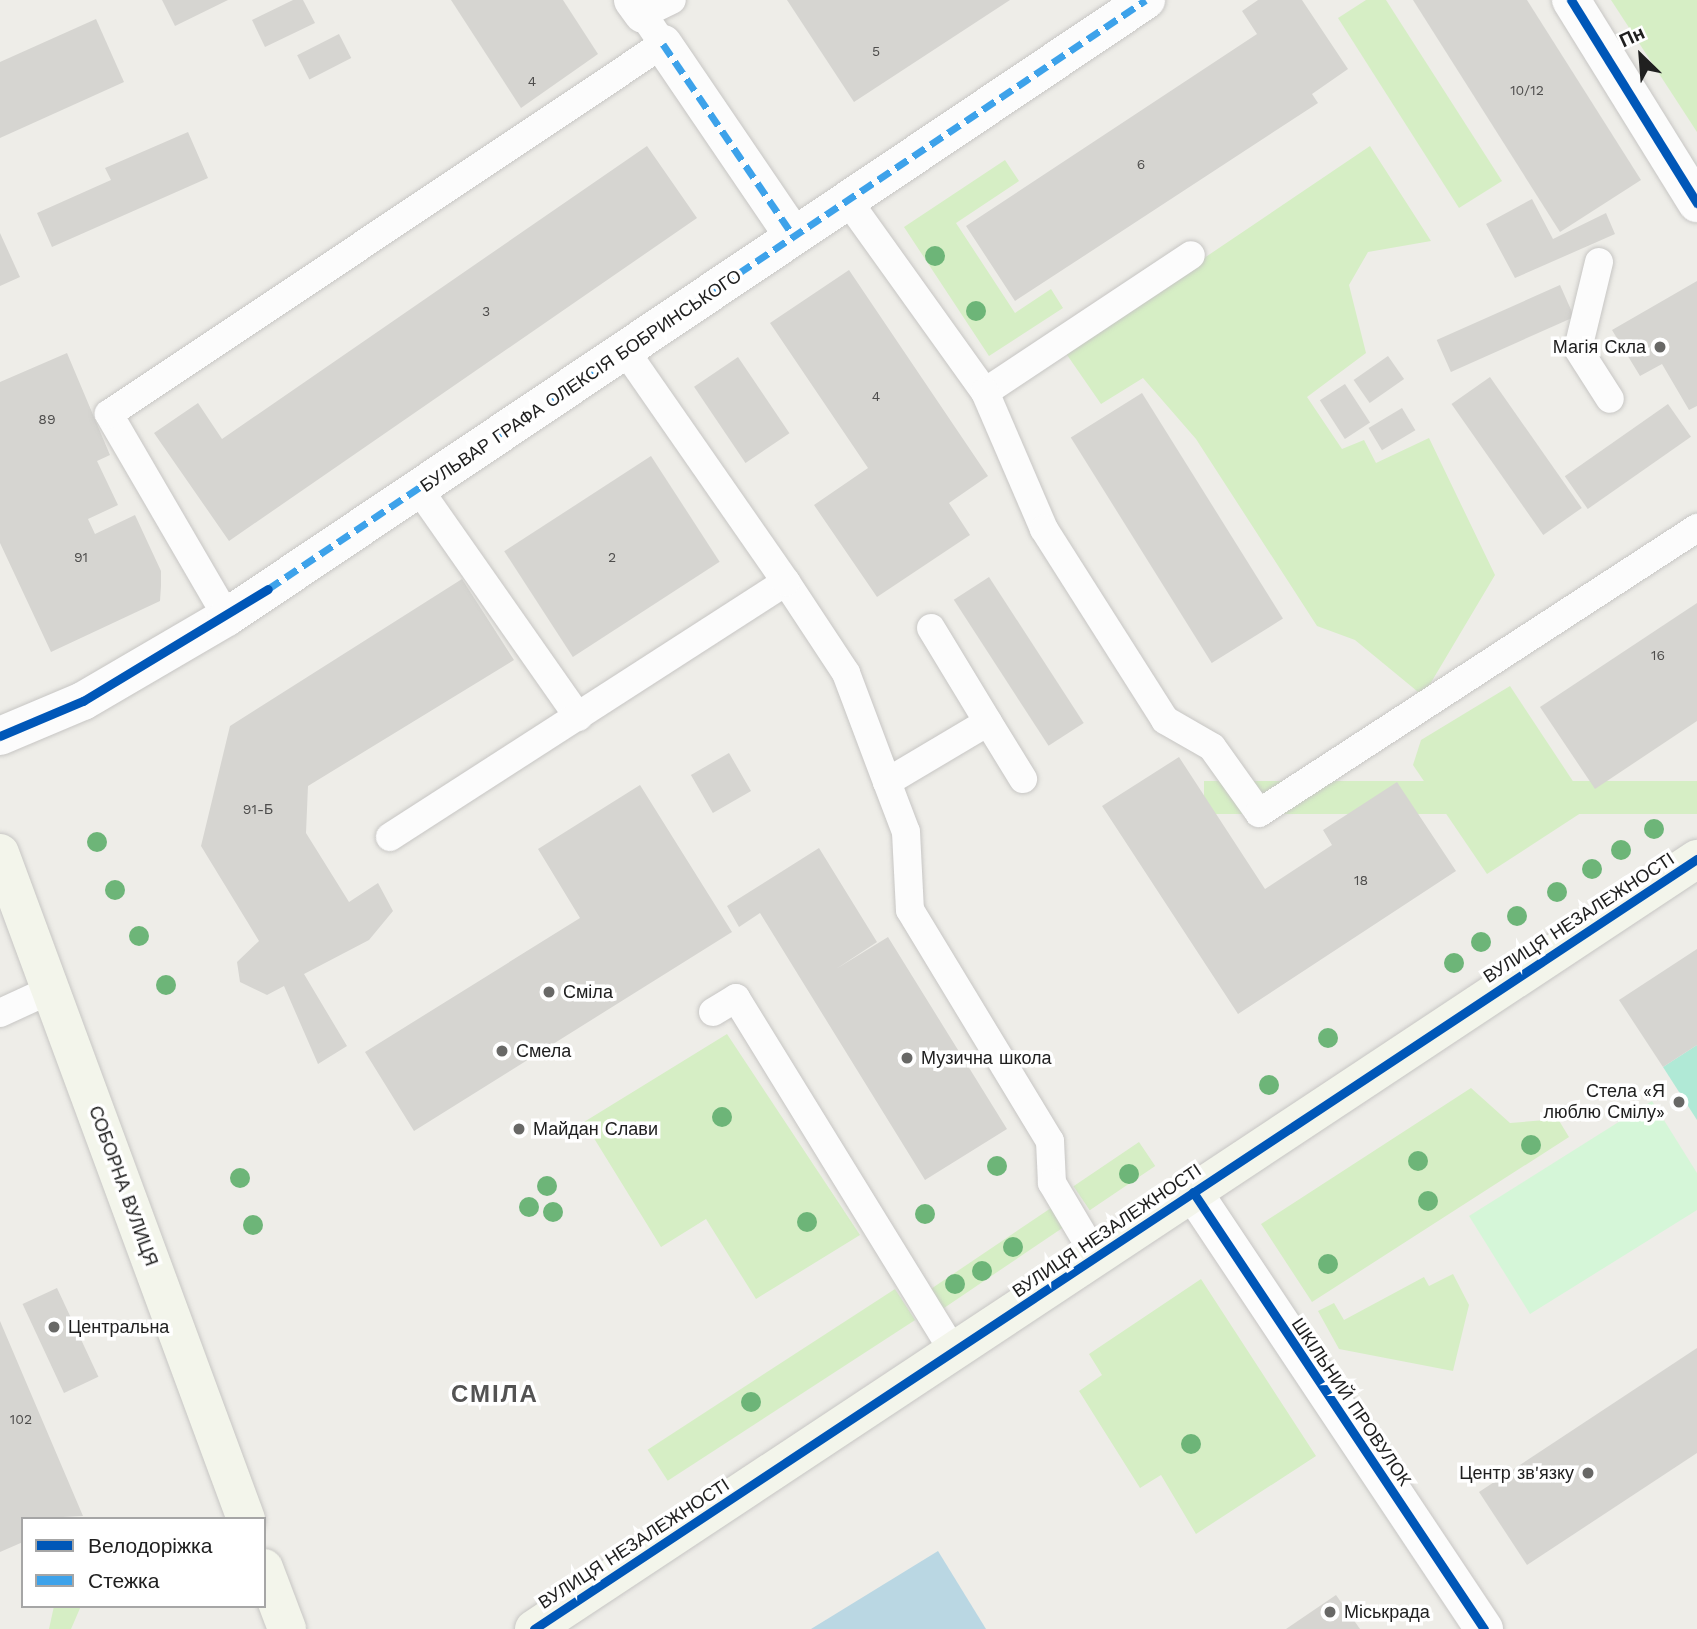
<!DOCTYPE html>
<meta charset="utf-8">
<style>
body{margin:0}
#map{position:relative;width:1697px;height:1629px;overflow:hidden;background:#eeede8;font-family:"Work Sans",sans-serif}
div>[style]{position:absolute}
.grass>*{inset:0;background:#d6eec5;transform-origin:0 0}
.park>*{inset:0;background:#d5f6d8}
.pitch>*{inset:0;background:#b0e9d6}
.water>*{inset:0;background:#bad7e3}
.building>*{inset:0;background:#d6d5d1;transform-origin:0 0}
.roads{filter:drop-shadow(0 0 2px #c7c6c4) drop-shadow(0 0 2px #c7c6c4)}
.lane>*{height:28px;margin:-14px;padding:0 14px;transform-origin:14px;border-radius:14px;background:#fcfcfc}
.street>*{height:38px;margin:-19px;padding:0 19px;transform-origin:19px;border-radius:19px;background:#fcfcfc}
.secondary>*{height:38px;margin:-19px;padding:0 19px;transform-origin:19px;border-radius:19px;background:#f3f5eb}
.quiet>*{height:7px;margin-top:-3.5px;transform-origin:0;background:repeating-linear-gradient(90deg,#3da2ea 0 14px,transparent 0 21px)}
.cycleway>*{height:9px;margin:-4.5px;padding:0 4.5px;transform-origin:4.5px;border-radius:4.5px;background:#0057b8}
.trees>*{width:20px;height:20px;margin:-10px;border-radius:50%;background:#6db578}
.dots>*{width:19px;height:19px;translate:-50% -50%;box-sizing:border-box;border:4px solid #fff;border-radius:50%}
span{translate:-50% -50%;white-space:nowrap;text-align:center;line-height:1.15;-webkit-text-stroke:7px #fff;paint-order:stroke}
.number-label{font-size:14px;color:#4e4d4c}
.number-label span{-webkit-text-stroke-width:0}
.poi-label{font-size:18px;color:#202020}
.right{translate:-100% -50%;text-align:right}
.left{translate:0 -50%;text-align:left}
.street-label{font-size:18px;color:#202020}
.district-label{font-size:24px;color:#535353;font-weight:700;letter-spacing:2px}
.legend{position:absolute;left:21px;top:1517px;width:245px;height:91px;box-sizing:border-box;background:#fff;border:2px solid #a6a6a6;margin:0;padding:9px 12px;list-style:none;font-size:21px;color:#202020}
.legend li{display:flex;align-items:center;gap:14px;height:35px}
.legend b{width:35px;border:2px solid #a6a6a6}
.north{position:absolute;left:1606px;top:21px;width:70px;height:70px;-webkit-text-stroke:5px #fff;paint-order:stroke;rotate:335deg;font-size:19px;font-weight:700;line-height:28px;text-align:center;color:#202020}
.north::after{content:'';display:block;margin:auto;width:24px;height:32px;background:#202020;clip-path:polygon(50% 0,100% 100%,50% 72%,0 100%)}
</style>
<div id="map">
<div class="grass">
<div style="clip-path:polygon(1366px 0,1386px 0,1502px 181px,1459px 208px,1338px 18px)"></div>
<div style="clip-path:polygon(1611px 0,1697px 0,1697px 132px)"></div>
<div style="clip-path:polygon(1370px 146px,1431px 241px,1368px 252px,1349px 285px,1366px 353px,1307px 397px,1342px 449px,1364px 440px,1376px 463px,1429px 438px,1495px 575px,1423px 696px,1355px 640px,1317px 626px,1196px 439px,1143px 378px,1101px 404px,1065px 352px)"></div>
<div style="clip-path:polygon(1005px 160px,1019px 181px,956px 223px,1015px 313px,1051px 289px,1063px 308px,989px 356px,904px 227px)"></div>
<div style="clip-path:polygon(1510px 686px,1590px 807px,1487px 874px,1413px 765px,1421px 740px)"></div>
<div style="left:1697px;top:781px;width:33px;height:493px;rotate:90deg"></div>
<div style="clip-path:polygon(727px 1034px,860px 1235px,756px 1299px,706px 1219px,661px 1247px,584px 1122px)"></div>
<div style="clip-path:polygon(1471px 1088px,1510px 1123px,1558px 1119px,1569px 1137px,1312px 1302px,1261px 1224px)"></div>
<div style="left:1139px;top:1142px;width:29px;height:79px;rotate:56deg"></div>
<div style="left:1051px;top:1208px;width:23px;height:145px;rotate:56deg"></div>
<div style="clip-path:polygon(1453px 1274px,1469px 1305px,1453px 1371px,1339px 1349px,1318px 1311px,1334px 1303px,1344px 1320px,1424px 1277px,1429px 1286px)"></div>
<div style="clip-path:polygon(1201px 1279px,1316px 1456px,1196px 1534px,1161px 1475px,1140px 1488px,1079px 1391px,1102px 1375px,1089px 1354px)"></div>
<div style="left:895px;top:1289px;width:37px;height:295px;rotate:57deg"></div>
<div style="clip-path:polygon(54px 1606px,81px 1606px,71px 1629px,49px 1629px)"></div>
</div>
<div class="park">
<div style="clip-path:polygon(1652px 1101px,1697px 1173px,1697px 1210px,1530px 1314px,1469px 1216px)"></div>
</div>
<div class="pitch">
<div style="clip-path:polygon(1697px 1045px,1697px 1120px,1663px 1067px)"></div>
</div>
<div class="water">
<div style="clip-path:polygon(938px 1551px,986px 1629px,811px 1629px)"></div>
</div>
<div class="building">
<div style="clip-path:polygon(162px 0,228px 0,175px 26px)"></div>
<div style="clip-path:polygon(293px 0,303px 0,315px 23px,265px 47px,252px 20px)"></div>
<div style="clip-path:polygon(451px 0,563px 0,598px 54px,521px 108px)"></div>
<div style="clip-path:polygon(787px 0,1010px 0,854px 102px)"></div>
<div style="clip-path:polygon(1258px 0,1302px 0,1348px 69px,1312px 94px,1318px 103px,1015px 301px,966px 226px,1257px 34px,1242px 11px)"></div>
<div style="clip-path:polygon(1413px 0,1527px 0,1641px 180px,1560px 232px)"></div>
<div style="clip-path:polygon(96px 19px,124px 82px,0 138px,0 62px)"></div>
<div style="left:339px;top:34px;width:27px;height:47px;rotate:63deg"></div>
<div style="clip-path:polygon(188px 132px,208px 178px,52px 247px,37px 213px,111px 180px,105px 168px)"></div>
<div style="clip-path:polygon(647px 146px,697px 218px,229px 541px,154px 433px,198px 403px,222px 439px)"></div>
<div style="clip-path:polygon(1532px 199px,1553px 239px,1606px 213px,1615px 234px,1515px 278px,1486px 224px)"></div>
<div style="clip-path:polygon(0 233px,20px 277px,0 286px)"></div>
<div style="clip-path:polygon(849px 270px,988px 476px,949px 503px,970px 535px,877px 597px,814px 505px,868px 468px,770px 323px)"></div>
<div style="clip-path:polygon(1697px 281px,1697px 406px,1689px 410px,1662px 364px,1640px 376px,1612px 330px)"></div>
<div style="left:1560px;top:285px;width:35px;height:135px;rotate:66deg"></div>
<div style="clip-path:polygon(67px 353px,110px 455px,97px 461px,118px 505px,88px 519px,95px 534px,135px 515px,161px 571px,161px 586px,160px 601px,51px 652px,0 543px,0 382px)"></div>
<div style="left:1388px;top:356px;width:28px;height:42px;rotate:55deg"></div>
<div style="left:738px;top:357px;width:92px;height:53px;rotate:56deg"></div>
<div style="left:1490px;top:377px;width:160px;height:47px;rotate:55deg"></div>
<div style="left:1345px;top:384px;width:46px;height:30px;rotate:57deg"></div>
<div style="left:1142px;top:393px;width:266px;height:84px;rotate:58deg"></div>
<div style="left:1668px;top:404px;width:40px;height:126px;rotate:55deg"></div>
<div style="left:1402px;top:408px;width:26px;height:39px;rotate:59deg"></div>
<div style="left:651px;top:456px;width:126px;height:175px;rotate:57deg"></div>
<div style="left:989px;top:577px;width:174px;height:42px;rotate:57deg"></div>
<div style="clip-path:polygon(462px 579px,514px 660px,308px 786px,306px 833px,349px 902px,378px 883px,393px 911px,369px 940px,304px 974px,347px 1046px,318px 1064px,284px 986px,267px 995px,240px 982px,237px 962px,259px 941px,201px 846px,230px 726px)"></div>
<div style="clip-path:polygon(1697px 603px,1697px 721px,1595px 789px,1540px 707px)"></div>
<div style="left:729px;top:753px;width:44px;height:44px;rotate:60deg"></div>
<div style="clip-path:polygon(1179px 757px,1265px 889px,1332px 845px,1323px 830px,1397px 782px,1456px 871px,1238px 1014px,1102px 806px)"></div>
<div style="clip-path:polygon(640px 785px,732px 932px,414px 1131px,365px 1052px,580px 918px,538px 849px)"></div>
<div style="clip-path:polygon(819px 848px,877px 942px,836px 969px,888px 937px,1007px 1129px,925px 1180px,760px 913px,739px 927px,727px 906px)"></div>
<div style="clip-path:polygon(1697px 949px,1697px 1045px,1663px 1067px,1619px 1000px)"></div>
<div style="left:57px;top:1288px;width:98px;height:38px;rotate:65deg"></div>
<div style="clip-path:polygon(0 1321px,83px 1516px,23px 1519px,23px 1542px,0 1552px)"></div>
<div style="clip-path:polygon(1697px 1348px,1697px 1453px,1527px 1565px,1479px 1492px)"></div>
<div style="clip-path:polygon(1336px 1595px,1360px 1629px,1286px 1629px)"></div>
</div>
<div class="roads">
<div class="lane">
<div style="left:846px;top:198px;width:239px;rotate:54.4deg"></div>
<div style="left:985px;top:392px;width:247px;rotate:-33.6deg"></div>
<div style="left:1599px;top:262px;width:89px;rotate:103.6deg"></div>
<div style="left:1578px;top:349px;width:59px;rotate:57.4deg"></div>
<div style="left:985px;top:392px;width:149px;rotate:66.7deg"></div>
<div style="left:1044px;top:529px;width:226px;rotate:57.6deg"></div>
<div style="left:1165px;top:720px;width:54px;rotate:29.9deg"></div>
<div style="left:1212px;top:747px;width:81px;rotate:54.5deg"></div>
<div style="left:1259px;top:813px;width:523px;rotate:-33.05deg"></div>
<div style="left:420px;top:491px;width:276px;rotate:55deg"></div>
<div style="left:786px;top:582px;width:109px;rotate:56.6deg"></div>
<div style="left:846px;top:673px;width:116px;rotate:69.4deg"></div>
<div style="left:887px;top:782px;width:53px;rotate:69.2deg"></div>
<div style="left:906px;top:832px;width:78px;rotate:87.1deg"></div>
<div style="left:910px;top:910px;width:270px;rotate:58.8deg"></div>
<div style="left:1050px;top:1141px;width:42px;rotate:87.3deg"></div>
<div style="left:1052px;top:1183px;width:86px;rotate:59.3deg"></div>
<div style="left:227px;top:617px;width:235px;rotate:-120.2deg"></div>
<div style="left:109px;top:414px;width:666px;rotate:-33.74deg"></div>
<div style="left:663px;top:44px;width:36px;rotate:-124deg"></div>
<div style="left:643px;top:14px;width:32px;rotate:-26deg"></div>
<div style="left:988px;top:722px;width:67px;rotate:58.4deg"></div>
<div style="left:887px;top:782px;width:117px;rotate:-30.7deg"></div>
<div style="left:988px;top:722px;width:110px;rotate:-121.2deg"></div>
<div style="left:390px;top:837px;width:471px;rotate:-32.8deg"></div>
<div style="left:786px;top:582px;width:280px;rotate:-124.8deg"></div>
<div style="left:713px;top:1012px;width:27px;rotate:-31deg"></div>
<div style="left:736px;top:998px;width:417px;rotate:58.4deg"></div>
<div style="left:0;top:1013px;width:55px;rotate:-24.7deg"></div>
</div>
<div class="street">
<div style="left:633px;top:0;width:17px;rotate:54deg"></div>
<div style="left:1571px;top:0;width:239px;rotate:58.2deg"></div>
<div style="left:663px;top:44px;width:231px;rotate:55.8deg"></div>
<div style="left:0;top:736px;width:90px;rotate:-22.9deg"></div>
<div style="left:83px;top:701px;width:167px;rotate:-30.3deg"></div>
<div style="left:227px;top:617px;width:1107px;rotate:-33.88deg"></div>
<div style="left:1193px;top:1192px;width:525px;rotate:56.34deg"></div>
</div>
<div class="secondary">
<div style="left:0;top:853px;width:710px;rotate:69.73deg"></div>
<div style="left:264px;top:1568px;width:65px;rotate:69.3deg"></div>
<div style="left:534px;top:1629px;width:1395px;rotate:-33.51deg"></div>
</div>
</div>
<div class="quiet">
<div style="left:663px;top:44px;width:231px;rotate:55.8deg"></div>
<div style="left:268px;top:589px;width:1057px;rotate:-33.86deg"></div>
</div>
<div class="cycleway">
<div style="left:1571px;top:0;width:239px;rotate:58.2deg"></div>
<div style="left:0;top:736px;width:90px;rotate:-22.9deg"></div>
<div style="left:83px;top:701px;width:216px;rotate:-31.2deg"></div>
<div style="left:1193px;top:1192px;width:525px;rotate:56.34deg"></div>
<div style="left:534px;top:1629px;width:1395px;rotate:-33.51deg"></div>
</div>
<div class="trees">
<div style="left:935px;top:256px"></div>
<div style="left:976px;top:311px"></div>
<div style="left:1654px;top:829px"></div>
<div style="left:97px;top:842px"></div>
<div style="left:1621px;top:850px"></div>
<div style="left:1592px;top:869px"></div>
<div style="left:115px;top:890px"></div>
<div style="left:1557px;top:892px"></div>
<div style="left:1517px;top:916px"></div>
<div style="left:139px;top:936px"></div>
<div style="left:1481px;top:942px"></div>
<div style="left:1454px;top:963px"></div>
<div style="left:166px;top:985px"></div>
<div style="left:1328px;top:1038px"></div>
<div style="left:1269px;top:1085px"></div>
<div style="left:722px;top:1117px"></div>
<div style="left:1531px;top:1145px"></div>
<div style="left:1418px;top:1161px"></div>
<div style="left:997px;top:1166px"></div>
<div style="left:1129px;top:1174px"></div>
<div style="left:240px;top:1178px"></div>
<div style="left:547px;top:1186px"></div>
<div style="left:1428px;top:1201px"></div>
<div style="left:529px;top:1207px"></div>
<div style="left:553px;top:1212px"></div>
<div style="left:925px;top:1214px"></div>
<div style="left:807px;top:1222px"></div>
<div style="left:253px;top:1225px"></div>
<div style="left:1013px;top:1247px"></div>
<div style="left:1328px;top:1264px"></div>
<div style="left:982px;top:1271px"></div>
<div style="left:955px;top:1284px"></div>
<div style="left:751px;top:1402px"></div>
<div style="left:1191px;top:1444px"></div>
</div>
<div class="dots">
<div style="left:1660px;top:347px;background:#686866"></div>
<div style="left:549px;top:992px;background:#686866"></div>
<div style="left:502px;top:1051px;background:#686866"></div>
<div style="left:907px;top:1058px;background:#686866"></div>
<div style="left:1679px;top:1102px;background:#686866"></div>
<div style="left:519px;top:1129px;background:#686866"></div>
<div style="left:54px;top:1327px;background:#686866"></div>
<div style="left:1588px;top:1473px;background:#686866"></div>
<div style="left:1330px;top:1612px;background:#686866"></div>
</div>
<div class="number-label">
<span style="left:876px;top:51px">5</span>
<span style="left:532px;top:81px">4</span>
<span style="left:1527px;top:90px">10/12</span>
<span style="left:1141px;top:164px">6</span>
<span style="left:486px;top:311px">3</span>
<span style="left:876px;top:396px">4</span>
<span style="left:47px;top:419px">89</span>
<span style="left:81px;top:557px">91</span>
<span style="left:612px;top:557px">2</span>
<span style="left:1658px;top:655px">16</span>
<span style="left:258px;top:809px">91-Б</span>
<span style="left:1361px;top:880px">18</span>
<span style="left:21px;top:1419px">102</span>
</div>
<div class="poi-label">
<span class="right" style="left:1646px;top:347px">Магія Скла</span>
<span class="left" style="left:563px;top:992px">Сміла</span>
<span class="left" style="left:516px;top:1051px">Смела</span>
<span class="left" style="left:921px;top:1058px">Музична школа</span>
<span class="right" style="left:1665px;top:1102px">Стела «Я<br>люблю Смілу»</span>
<span class="left" style="left:533px;top:1129px">Майдан Слави</span>
<span class="left" style="left:68px;top:1327px">Центральна</span>
<span class="right" style="left:1574px;top:1473px">Центр зв'язку</span>
<span class="left" style="left:1344px;top:1612px">Міськрада</span>
</div>
<div class="street-label">
<span style="left:581px;top:381px;rotate:-34deg">БУЛЬВАР ГРАФА ОЛЕКСІЯ БОБРИНСЬКОГО</span>
<span style="left:1579px;top:918px;rotate:-33deg">ВУЛИЦЯ НЕЗАЛЕЖНОСТІ</span>
<span style="left:123px;top:1186px;rotate:70deg">СОБОРНА ВУЛИЦЯ</span>
<span style="left:1107px;top:1231px;rotate:-34deg">ВУЛИЦЯ НЕЗАЛЕЖНОСТІ</span>
<span style="left:1351px;top:1402px;rotate:56deg">ШКІЛЬНИЙ ПРОВУЛОК</span>
<span style="left:634px;top:1544px;rotate:-33deg">ВУЛИЦЯ НЕЗАЛЕЖНОСТІ</span>
</div>
<div class="district-label">
<span style="left:495px;top:1395px">СМІЛА</span>
</div>
<ul class="legend">
<li><b style="height:9px;background:#0057b8"></b>Велодоріжка</li>
<li><b style="height:9px;background:#3da2ea"></b>Стежка</li>
</ul>
<div class="north">Пн</div>
</div>
